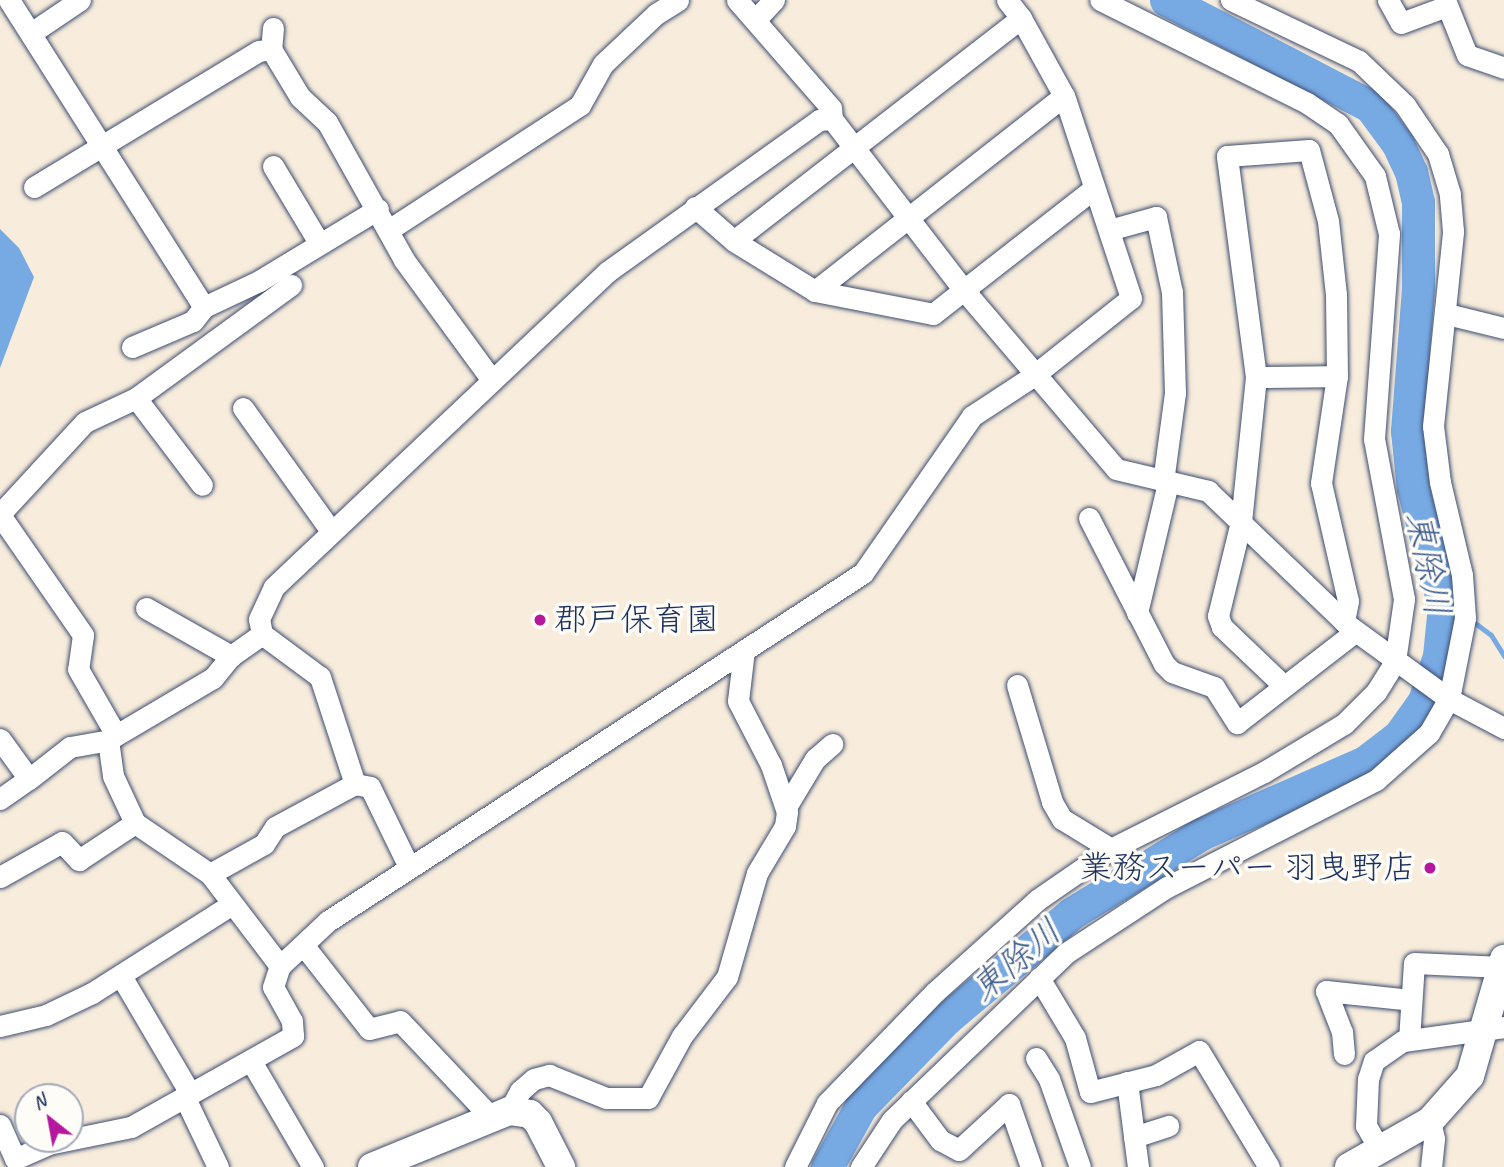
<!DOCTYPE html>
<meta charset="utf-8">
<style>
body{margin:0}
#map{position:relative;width:1504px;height:1167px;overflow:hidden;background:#f8eddc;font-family:Caveat,"Klee One",sans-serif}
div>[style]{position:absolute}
.water>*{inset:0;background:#77a9e3}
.stream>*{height:5px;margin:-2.5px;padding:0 2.5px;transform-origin:2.5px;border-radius:2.5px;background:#77a9e3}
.river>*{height:33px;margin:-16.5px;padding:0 16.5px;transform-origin:16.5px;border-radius:16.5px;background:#77a9e3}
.roads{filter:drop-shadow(0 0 2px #3c4c71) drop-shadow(0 0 2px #3c4c71)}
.minor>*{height:21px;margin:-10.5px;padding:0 10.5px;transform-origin:10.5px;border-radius:10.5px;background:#fff}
.major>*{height:28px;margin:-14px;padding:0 14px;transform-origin:14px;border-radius:14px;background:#fff}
.dots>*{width:19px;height:19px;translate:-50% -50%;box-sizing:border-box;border:4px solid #fdfcf7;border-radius:50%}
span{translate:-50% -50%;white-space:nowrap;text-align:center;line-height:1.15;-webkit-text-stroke:7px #fdfcf7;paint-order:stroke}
.poi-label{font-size:33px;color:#1b2f5e}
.left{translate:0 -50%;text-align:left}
.right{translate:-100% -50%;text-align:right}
.water-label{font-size:35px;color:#3b5a8d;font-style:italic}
.north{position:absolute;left:14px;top:1083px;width:70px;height:70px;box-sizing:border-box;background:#fdfcf7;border:2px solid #a3aaba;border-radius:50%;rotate:329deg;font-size:19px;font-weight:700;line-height:28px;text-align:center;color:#1b2f5e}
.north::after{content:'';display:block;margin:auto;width:24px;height:32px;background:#b5179e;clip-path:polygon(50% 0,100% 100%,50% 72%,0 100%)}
</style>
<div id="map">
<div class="water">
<div style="clip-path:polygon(0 229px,19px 248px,34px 277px,0 368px)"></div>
</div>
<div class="stream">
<div style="left:1444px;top:606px;width:17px;rotate:28deg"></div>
<div style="left:1471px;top:620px;width:25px;rotate:37deg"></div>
<div style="left:1491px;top:635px;width:25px;rotate:58deg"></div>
</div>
<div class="river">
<div style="left:827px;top:1167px;width:70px;rotate:-60.9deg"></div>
<div style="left:861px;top:1106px;width:123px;rotate:-45.7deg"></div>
<div style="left:947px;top:1018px;width:163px;rotate:-40deg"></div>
<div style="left:1072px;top:913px;width:151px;rotate:-31.5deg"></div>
<div style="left:1201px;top:834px;width:179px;rotate:-23.7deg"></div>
<div style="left:1365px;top:762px;width:43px;rotate:-37.4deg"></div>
<div style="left:1399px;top:736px;width:43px;rotate:-54.5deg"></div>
<div style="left:1424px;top:701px;width:47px;rotate:-71.6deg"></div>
<div style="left:1439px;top:656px;width:50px;rotate:-84.3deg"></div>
<div style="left:1444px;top:606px;width:121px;rotate:-104.8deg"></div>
<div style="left:1413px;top:489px;width:58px;rotate:-95.9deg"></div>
<div style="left:1407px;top:431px;width:144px;rotate:-85.6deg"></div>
<div style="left:1418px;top:287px;width:85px;rotate:-90deg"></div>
<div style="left:1418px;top:202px;width:31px;rotate:-103deg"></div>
<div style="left:1411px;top:172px;width:31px;rotate:-115deg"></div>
<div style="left:1398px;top:144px;width:47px;rotate:-126.4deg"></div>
<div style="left:1370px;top:106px;width:230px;rotate:-152.5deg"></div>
</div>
<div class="roads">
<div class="minor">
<div style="left:9px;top:0;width:364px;rotate:57.6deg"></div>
<div style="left:737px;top:0;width:143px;rotate:49deg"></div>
<div style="left:831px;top:108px;width:11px;rotate:85deg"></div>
<div style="left:832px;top:119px;width:215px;rotate:52.4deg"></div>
<div style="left:963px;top:289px;width:236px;rotate:49.6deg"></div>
<div style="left:1116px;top:469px;width:95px;rotate:13.4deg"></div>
<div style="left:1208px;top:491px;width:195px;rotate:43.8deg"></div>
<div style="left:1349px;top:626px;width:124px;rotate:36.1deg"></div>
<div style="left:1449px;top:699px;width:62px;rotate:27.8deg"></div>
<div style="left:1007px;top:0;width:23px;rotate:52deg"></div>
<div style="left:1388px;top:0;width:26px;rotate:61deg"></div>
<div style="left:1401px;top:23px;width:49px;rotate:-20.3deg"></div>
<div style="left:1445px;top:0;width:59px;rotate:68.2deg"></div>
<div style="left:1467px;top:55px;width:39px;rotate:19deg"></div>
<div style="left:757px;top:18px;width:25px;rotate:-47deg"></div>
<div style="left:273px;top:28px;width:21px;rotate:95deg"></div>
<div style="left:271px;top:49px;width:56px;rotate:58.9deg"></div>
<div style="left:300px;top:97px;width:37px;rotate:43deg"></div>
<div style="left:327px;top:122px;width:158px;rotate:60.8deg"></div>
<div style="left:404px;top:260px;width:147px;rotate:53.8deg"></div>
<div style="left:31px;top:33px;width:59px;rotate:-34deg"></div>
<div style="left:273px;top:166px;width:90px;rotate:59.1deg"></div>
<div style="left:34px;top:187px;width:263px;rotate:-31.2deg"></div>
<div style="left:259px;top:51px;width:12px;rotate:-9deg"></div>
<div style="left:695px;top:207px;width:52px;rotate:41.1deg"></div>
<div style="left:734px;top:241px;width:95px;rotate:31.7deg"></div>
<div style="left:815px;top:291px;width:120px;rotate:11deg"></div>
<div style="left:933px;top:314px;width:204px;rotate:-38deg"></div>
<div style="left:390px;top:229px;width:227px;rotate:-33.1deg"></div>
<div style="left:580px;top:105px;width:47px;rotate:-60.7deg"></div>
<div style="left:603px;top:64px;width:73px;rotate:-43.3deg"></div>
<div style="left:656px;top:14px;width:26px;rotate:-32deg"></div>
<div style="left:1109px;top:230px;width:49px;rotate:-15.5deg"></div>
<div style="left:1156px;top:217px;width:77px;rotate:78deg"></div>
<div style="left:1172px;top:292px;width:101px;rotate:88.3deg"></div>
<div style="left:1175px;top:393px;width:90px;rotate:97.7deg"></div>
<div style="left:815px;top:291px;width:316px;rotate:-38.1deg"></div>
<div style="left:1447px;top:314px;width:59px;rotate:13.8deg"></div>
<div style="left:132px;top:347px;width:66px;rotate:-23.1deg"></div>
<div style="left:193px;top:321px;width:18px;rotate:-52deg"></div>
<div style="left:204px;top:307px;width:61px;rotate:-25.3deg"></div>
<div style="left:259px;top:281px;width:139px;rotate:-31.2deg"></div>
<div style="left:1256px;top:377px;width:81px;rotate:-0.7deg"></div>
<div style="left:136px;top:398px;width:109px;rotate:52.8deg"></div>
<div style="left:243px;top:408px;width:151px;rotate:54.4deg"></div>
<div style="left:0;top:514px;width:125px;rotate:-47.3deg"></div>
<div style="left:85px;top:422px;width:56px;rotate:-25.2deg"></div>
<div style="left:136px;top:398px;width:192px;rotate:-36.1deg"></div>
<div style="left:0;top:515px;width:146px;rotate:55.3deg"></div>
<div style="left:83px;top:635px;width:34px;rotate:98deg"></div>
<div style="left:78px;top:669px;width:76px;rotate:60.1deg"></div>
<div style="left:1089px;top:518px;width:164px;rotate:62.8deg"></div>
<div style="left:1164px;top:664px;width:11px;rotate:45deg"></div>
<div style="left:1172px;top:672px;width:45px;rotate:19.7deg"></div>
<div style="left:1214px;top:687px;width:43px;rotate:57.4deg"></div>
<div style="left:1237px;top:723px;width:150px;rotate:-37.7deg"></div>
<div style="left:146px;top:608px;width:98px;rotate:29.5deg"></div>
<div style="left:1137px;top:613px;width:134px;rotate:-76.6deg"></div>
<div style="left:262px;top:634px;width:72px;rotate:36.6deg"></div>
<div style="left:320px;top:677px;width:113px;rotate:71.9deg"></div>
<div style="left:1017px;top:685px;width:122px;rotate:73.3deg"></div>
<div style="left:1052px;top:802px;width:20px;rotate:60deg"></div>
<div style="left:1062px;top:819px;width:57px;rotate:31.5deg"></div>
<div style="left:1284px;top:686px;width:86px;rotate:-136.4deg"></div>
<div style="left:1222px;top:627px;width:12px;rotate:-110deg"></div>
<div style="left:1218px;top:616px;width:97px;rotate:-76.3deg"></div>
<div style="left:1241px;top:522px;width:146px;rotate:-84.1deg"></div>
<div style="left:1256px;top:377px;width:223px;rotate:-97.5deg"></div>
<div style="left:1227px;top:156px;width:82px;rotate:-4.2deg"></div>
<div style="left:1309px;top:150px;width:73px;rotate:75deg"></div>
<div style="left:1328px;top:221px;width:74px;rotate:83.8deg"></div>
<div style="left:1336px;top:295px;width:81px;rotate:89.3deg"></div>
<div style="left:1337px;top:376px;width:108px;rotate:98.5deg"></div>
<div style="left:1321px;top:483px;width:121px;rotate:77.1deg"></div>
<div style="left:1348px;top:601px;width:21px;rotate:101deg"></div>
<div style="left:0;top:739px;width:49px;rotate:54.1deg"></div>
<div style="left:29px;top:779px;width:52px;rotate:-38deg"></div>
<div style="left:70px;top:747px;width:39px;rotate:-10deg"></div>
<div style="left:108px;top:740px;width:122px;rotate:-30.6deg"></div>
<div style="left:213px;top:678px;width:28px;rotate:-51deg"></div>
<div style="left:231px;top:656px;width:38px;rotate:-35deg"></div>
<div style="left:262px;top:634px;width:15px;rotate:-101deg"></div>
<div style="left:259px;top:619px;width:35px;rotate:-65deg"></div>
<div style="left:274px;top:587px;width:458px;rotate:-43.4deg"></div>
<div style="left:607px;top:272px;width:261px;rotate:-35.6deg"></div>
<div style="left:819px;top:120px;width:13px;rotate:-4deg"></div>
<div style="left:108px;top:740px;width:36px;rotate:82deg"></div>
<div style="left:113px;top:776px;width:52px;rotate:64.9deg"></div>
<div style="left:135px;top:823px;width:91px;rotate:34.2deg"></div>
<div style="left:210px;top:874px;width:116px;rotate:52.7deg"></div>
<div style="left:0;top:799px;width:35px;rotate:-35deg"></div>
<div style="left:786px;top:807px;width:56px;rotate:-58.9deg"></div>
<div style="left:815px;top:759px;width:23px;rotate:-41deg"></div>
<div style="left:210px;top:874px;width:62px;rotate:-29.1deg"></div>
<div style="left:264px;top:844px;width:20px;rotate:-57deg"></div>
<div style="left:275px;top:827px;width:91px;rotate:-28.3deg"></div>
<div style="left:355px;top:784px;width:15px;rotate:11deg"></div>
<div style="left:370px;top:787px;width:89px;rotate:64deg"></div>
<div style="left:0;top:877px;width:71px;rotate:-29.4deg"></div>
<div style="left:62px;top:842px;width:25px;rotate:47deg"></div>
<div style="left:79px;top:860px;width:67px;rotate:-33.5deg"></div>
<div style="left:304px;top:946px;width:105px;rotate:51.9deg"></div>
<div style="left:369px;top:1029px;width:32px;rotate:-14deg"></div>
<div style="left:400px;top:1021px;width:129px;rotate:46.6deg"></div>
<div style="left:121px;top:976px;width:136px;rotate:59.5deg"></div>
<div style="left:1039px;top:978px;width:70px;rotate:59deg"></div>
<div style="left:1075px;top:1038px;width:56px;rotate:74.5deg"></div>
<div style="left:1090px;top:1092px;width:68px;rotate:-14.4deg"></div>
<div style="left:1156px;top:1075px;width:49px;rotate:-29.2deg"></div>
<div style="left:1199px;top:1051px;width:135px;rotate:58.9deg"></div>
<div style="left:0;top:1026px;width:47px;rotate:-13.4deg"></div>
<div style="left:46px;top:1015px;width:51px;rotate:-25.6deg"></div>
<div style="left:92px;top:993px;width:166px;rotate:-32.4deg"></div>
<div style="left:1409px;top:1040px;width:77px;rotate:-86.3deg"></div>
<div style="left:1414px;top:963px;width:88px;rotate:2.6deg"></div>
<div style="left:1344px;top:1054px;width:22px;rotate:-95deg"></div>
<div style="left:1342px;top:1032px;width:44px;rotate:-111.3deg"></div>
<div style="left:1326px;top:991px;width:85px;rotate:6deg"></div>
<div style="left:1036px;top:1058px;width:25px;rotate:58deg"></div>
<div style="left:1049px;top:1079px;width:93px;rotate:70.6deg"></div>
<div style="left:251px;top:1061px;width:123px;rotate:59.7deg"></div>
<div style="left:1127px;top:1082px;width:86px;rotate:82.6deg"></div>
<div style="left:184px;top:1096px;width:79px;rotate:64.4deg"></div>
<div style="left:911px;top:1101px;width:49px;rotate:53.4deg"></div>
<div style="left:940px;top:1140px;width:21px;rotate:28deg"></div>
<div style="left:959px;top:1150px;width:68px;rotate:-42.6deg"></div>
<div style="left:1009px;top:1104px;width:67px;rotate:70.8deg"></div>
<div style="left:509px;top:1111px;width:23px;rotate:-61deg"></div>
<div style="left:520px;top:1091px;width:18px;rotate:-41deg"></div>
<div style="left:534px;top:1079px;width:16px;rotate:-15deg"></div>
<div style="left:549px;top:1075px;width:61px;rotate:22deg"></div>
<div style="left:606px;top:1098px;width:42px"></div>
<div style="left:648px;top:1098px;width:71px;rotate:-61.3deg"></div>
<div style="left:682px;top:1036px;width:74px;rotate:-52.7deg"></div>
<div style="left:727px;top:977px;width:108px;rotate:-73.9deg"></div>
<div style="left:757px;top:873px;width:55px;rotate:-59.2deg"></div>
<div style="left:785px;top:826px;width:14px;rotate:-82deg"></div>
<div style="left:787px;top:812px;width:50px;rotate:-108.8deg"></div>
<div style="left:771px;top:765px;width:72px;rotate:-117.3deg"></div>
<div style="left:738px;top:701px;width:51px;rotate:-83.3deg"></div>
<div style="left:1430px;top:1121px;width:18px;rotate:77deg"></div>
<div style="left:1434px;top:1139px;width:28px;rotate:96deg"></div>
<div style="left:0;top:1125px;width:37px;rotate:66deg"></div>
<div style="left:15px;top:1159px;width:36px;rotate:-24deg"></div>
<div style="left:48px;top:1144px;width:85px;rotate:-11.6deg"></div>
<div style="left:131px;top:1127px;width:186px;rotate:-29.3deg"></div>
<div style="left:293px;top:1036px;width:15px;rotate:-94deg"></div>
<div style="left:292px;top:1021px;width:39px;rotate:-119deg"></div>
<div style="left:273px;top:987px;width:22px;rotate:-72deg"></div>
<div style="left:280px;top:966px;width:66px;rotate:-43.2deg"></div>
<div style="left:328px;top:921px;width:638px;rotate:-33.04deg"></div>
<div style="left:863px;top:573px;width:191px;rotate:-55.2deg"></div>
<div style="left:972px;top:416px;width:73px;rotate:-33.3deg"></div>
<div style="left:1033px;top:376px;width:125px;rotate:-38.5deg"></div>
<div style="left:1131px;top:298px;width:213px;rotate:-108.3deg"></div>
<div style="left:1064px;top:96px;width:89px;rotate:-118.9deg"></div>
<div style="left:1021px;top:18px;width:363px;rotate:142.2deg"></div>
<div style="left:1134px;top:1137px;width:36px;rotate:-18deg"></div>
<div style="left:1380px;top:1150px;width:28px;rotate:-120deg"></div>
<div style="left:1366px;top:1126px;width:47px;rotate:-87.6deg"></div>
<div style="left:1368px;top:1079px;width:19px;rotate:-72deg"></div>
<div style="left:1374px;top:1061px;width:35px;rotate:-35deg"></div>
<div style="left:1403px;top:1041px;width:102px;rotate:-7.9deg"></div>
<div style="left:795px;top:1167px;width:72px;rotate:-63.4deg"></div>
<div style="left:827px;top:1103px;width:155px;rotate:-45.8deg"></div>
<div style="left:935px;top:992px;width:137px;rotate:-42deg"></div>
<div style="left:1037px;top:900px;width:90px;rotate:-34.6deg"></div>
<div style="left:1111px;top:849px;width:171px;rotate:-26.7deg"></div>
<div style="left:1264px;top:772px;width:93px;rotate:-31deg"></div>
<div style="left:1344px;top:724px;width:45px;rotate:-45deg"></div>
<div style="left:1376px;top:692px;width:36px;rotate:-58deg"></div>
<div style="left:1395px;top:661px;width:63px;rotate:-81.7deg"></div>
<div style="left:1404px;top:599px;width:163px;rotate:-100.6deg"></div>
<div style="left:1374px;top:439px;width:206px;rotate:-85.8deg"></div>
<div style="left:1389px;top:234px;width:60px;rotate:-103.6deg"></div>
<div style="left:1375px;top:176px;width:64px;rotate:-125.4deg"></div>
<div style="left:1338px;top:124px;width:37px;rotate:-146deg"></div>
<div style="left:1307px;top:103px;width:231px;rotate:-153.5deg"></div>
<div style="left:861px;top:1167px;width:56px;rotate:-56.6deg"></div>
<div style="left:892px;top:1120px;width:241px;rotate:-43.8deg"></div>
<div style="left:1066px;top:953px;width:121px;rotate:-33.2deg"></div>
<div style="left:1167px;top:887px;width:235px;rotate:-27.1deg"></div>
<div style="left:1376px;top:780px;width:71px;rotate:-41.6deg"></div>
<div style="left:1429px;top:733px;width:39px;rotate:-60deg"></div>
<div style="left:1449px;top:699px;width:83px;rotate:-78.8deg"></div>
<div style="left:1465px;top:618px;width:43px;rotate:-94deg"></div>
<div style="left:1462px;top:575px;width:96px;rotate:-103.3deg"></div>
<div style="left:1440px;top:482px;width:56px;rotate:-97.1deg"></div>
<div style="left:1433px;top:426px;width:196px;rotate:-84.1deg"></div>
<div style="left:1453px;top:231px;width:37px;rotate:-95deg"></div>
<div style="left:1450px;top:194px;width:42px;rotate:-106.7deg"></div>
<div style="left:1438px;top:154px;width:59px;rotate:-124deg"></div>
<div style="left:1405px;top:105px;width:64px;rotate:-136.3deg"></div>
<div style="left:1359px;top:61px;width:142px;rotate:-154.5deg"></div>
</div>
<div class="major">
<div style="left:372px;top:1167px;width:148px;rotate:-22.2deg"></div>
<div style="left:509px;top:1111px;width:21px;rotate:8deg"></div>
<div style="left:530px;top:1114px;width:11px;rotate:45deg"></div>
<div style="left:538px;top:1122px;width:51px;rotate:62.9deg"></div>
<div style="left:1349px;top:1167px;width:93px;rotate:-29.6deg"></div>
<div style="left:1430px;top:1121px;width:60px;rotate:-48.4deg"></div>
<div style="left:1470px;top:1076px;width:122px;rotate:-73.8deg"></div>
</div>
</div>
<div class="dots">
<div style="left:540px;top:620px;background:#b5179e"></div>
<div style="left:1430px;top:868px;background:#b5179e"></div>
</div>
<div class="poi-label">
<span class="left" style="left:554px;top:620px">郡戸保育園</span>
<span class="right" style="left:1416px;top:868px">業務スーパー 羽曳野店</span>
</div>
<div class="water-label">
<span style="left:1428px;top:564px;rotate:79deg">東除川</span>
<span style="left:1016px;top:960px;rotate:-40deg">東除川</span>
</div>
<div class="north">N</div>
</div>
